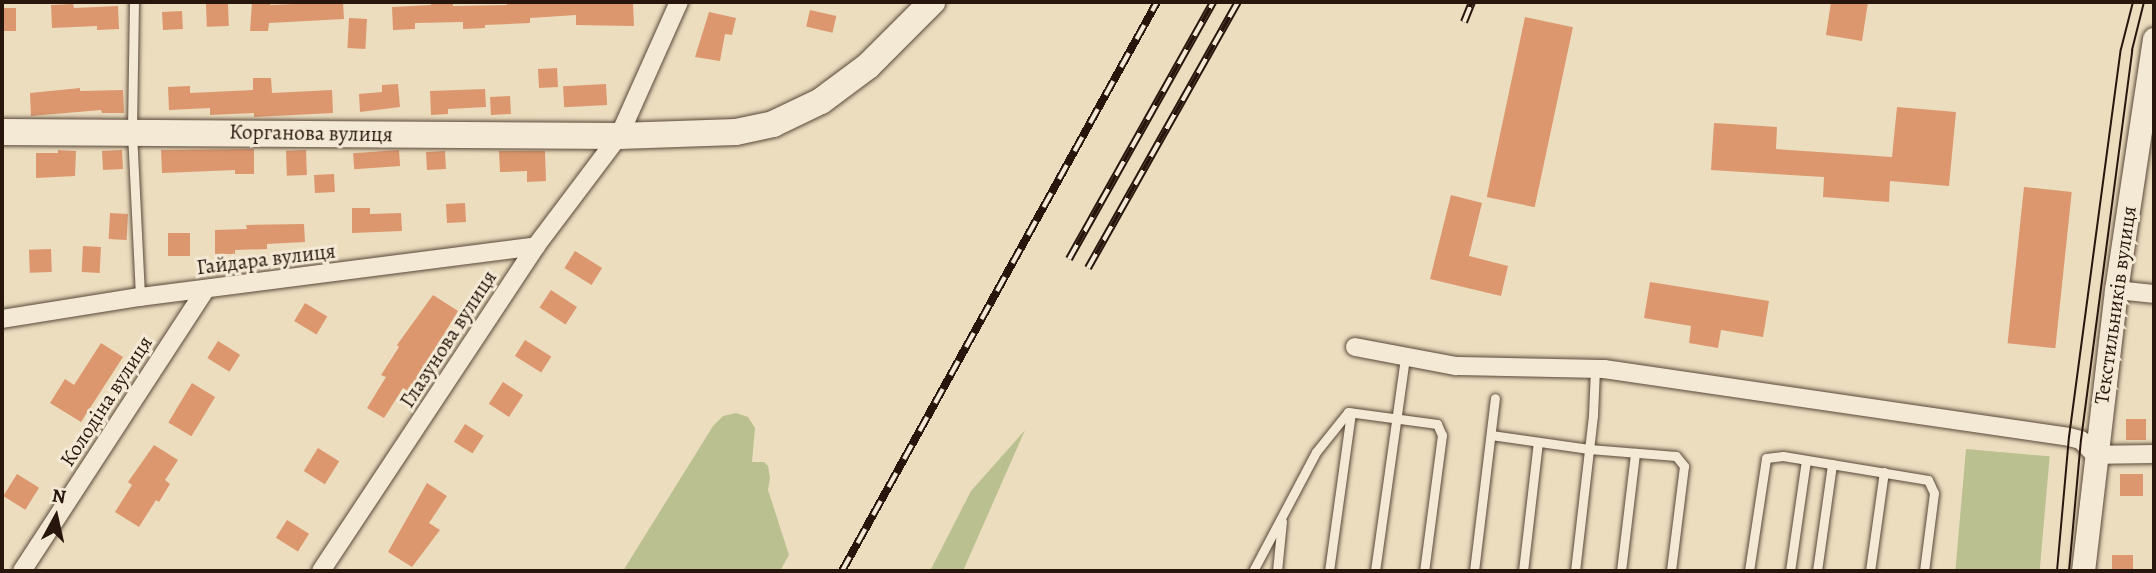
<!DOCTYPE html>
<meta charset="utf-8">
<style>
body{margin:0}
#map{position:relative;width:2156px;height:573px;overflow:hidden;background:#ecddbf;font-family:Alegreya,serif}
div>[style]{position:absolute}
.green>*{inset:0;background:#bac090;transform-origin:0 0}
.building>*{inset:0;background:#dc976e;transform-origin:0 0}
.roads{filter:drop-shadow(0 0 2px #594839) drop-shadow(0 0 2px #594839)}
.service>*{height:9px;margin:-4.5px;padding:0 4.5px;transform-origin:4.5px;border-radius:4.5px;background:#f3e9d5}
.minor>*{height:18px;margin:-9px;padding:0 9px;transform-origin:9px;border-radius:9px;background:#f3e9d5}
.tertiary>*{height:23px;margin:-11.5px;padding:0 11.5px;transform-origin:11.5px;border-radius:11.5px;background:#f3e9d5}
.secondary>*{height:26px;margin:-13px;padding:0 13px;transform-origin:13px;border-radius:13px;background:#f3e9d5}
.tram>*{height:2px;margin:-1px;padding:0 1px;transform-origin:1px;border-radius:1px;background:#28160c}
.rail>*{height:8px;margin-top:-4px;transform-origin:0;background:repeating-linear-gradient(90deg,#f3e9d5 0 16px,#28160c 0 32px);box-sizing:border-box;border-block:2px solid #28160c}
span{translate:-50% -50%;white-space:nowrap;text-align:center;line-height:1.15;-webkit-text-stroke:6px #f3e9d5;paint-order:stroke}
.street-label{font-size:21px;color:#28160c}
.frame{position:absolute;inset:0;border:4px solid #28160c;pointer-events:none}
.north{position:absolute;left:21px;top:482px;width:70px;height:70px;-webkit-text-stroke:5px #f3e9d5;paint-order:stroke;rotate:8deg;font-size:19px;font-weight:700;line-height:28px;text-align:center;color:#28160c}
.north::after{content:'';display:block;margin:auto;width:24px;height:32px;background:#28160c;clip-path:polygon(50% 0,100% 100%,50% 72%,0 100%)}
</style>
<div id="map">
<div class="green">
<div style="clip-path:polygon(736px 413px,748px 417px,755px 428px,752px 462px,764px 462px,768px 466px,770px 478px,768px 490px,789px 555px,780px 571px,623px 571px,713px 426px,723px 416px)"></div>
<div style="clip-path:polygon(1025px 430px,963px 571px,930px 571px,971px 491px)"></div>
<div style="left:1966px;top:449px;width:84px;height:123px;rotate:5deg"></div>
</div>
<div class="building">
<div style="clip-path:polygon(252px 2px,271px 2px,270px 5px,343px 2px,344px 19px,269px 23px,268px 31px,250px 31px)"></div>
<div style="clip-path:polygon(431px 2px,453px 2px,453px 6px,507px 5px,507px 2px,633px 3px,634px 26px,576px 25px,576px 15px,530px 18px,530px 23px,485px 25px,485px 28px,463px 29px,463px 22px,415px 23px,415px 29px,393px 30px,392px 7px,431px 5px)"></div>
<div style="clip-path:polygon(1831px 2px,1868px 2px,1862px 41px,1826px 35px)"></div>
<div style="left:228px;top:3px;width:23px;height:22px;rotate:88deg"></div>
<div style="clip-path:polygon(73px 4px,74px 8px,118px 6px,119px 29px,97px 30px,97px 26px,52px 28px,51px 5px)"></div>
<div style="left:16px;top:8px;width:23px;height:14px;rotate:90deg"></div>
<div style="left:810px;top:10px;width:27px;height:17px;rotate:13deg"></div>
<div style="left:182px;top:11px;width:18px;height:20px;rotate:87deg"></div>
<div style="clip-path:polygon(709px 12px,736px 18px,732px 35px,725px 34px,720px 61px,695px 57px)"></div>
<div style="left:1525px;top:17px;width:49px;height:184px;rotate:12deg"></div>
<div style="left:349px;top:18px;width:18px;height:30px;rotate:3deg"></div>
<div style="left:557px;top:68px;width:19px;height:19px;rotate:87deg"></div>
<div style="clip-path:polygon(253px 78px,271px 78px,272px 93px,332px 90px,333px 113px,254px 117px,254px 113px,210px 115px,210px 108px,169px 110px,168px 87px,190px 86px,190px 93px,253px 90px)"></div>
<div style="clip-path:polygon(398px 84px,400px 107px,360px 112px,359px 94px,382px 92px,382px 85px)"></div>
<div style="left:606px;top:84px;width:21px;height:43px;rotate:87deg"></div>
<div style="clip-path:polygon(80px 88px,80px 91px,123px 90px,124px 113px,102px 113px,101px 110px,31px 116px,30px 93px)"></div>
<div style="clip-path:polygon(485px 89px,486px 107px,448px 109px,448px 114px,431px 115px,430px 91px)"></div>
<div style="left:510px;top:96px;width:18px;height:20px;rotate:87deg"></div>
<div style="clip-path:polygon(1897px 107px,1956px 112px,1949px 186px,1890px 181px,1889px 202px,1823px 197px,1824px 177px,1711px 170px,1714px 123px,1777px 127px,1776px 149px,1892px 157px)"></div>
<div style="clip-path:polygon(254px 149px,254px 174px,235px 174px,235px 170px,162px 173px,161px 150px)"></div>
<div style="clip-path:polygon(58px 150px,76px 151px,75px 176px,36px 178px,36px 153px,58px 153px)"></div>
<div style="left:122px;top:150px;width:19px;height:20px;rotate:87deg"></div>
<div style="left:306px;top:150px;width:25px;height:20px;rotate:88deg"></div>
<div style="left:399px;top:150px;width:16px;height:46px;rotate:86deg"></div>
<div style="left:445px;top:151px;width:18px;height:19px;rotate:87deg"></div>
<div style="clip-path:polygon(499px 151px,545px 151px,546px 181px,527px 182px,527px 171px,500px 172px)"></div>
<div style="left:334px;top:174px;width:18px;height:20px;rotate:87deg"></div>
<div style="left:2024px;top:187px;width:48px;height:157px;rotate:6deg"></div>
<div style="clip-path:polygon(1451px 195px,1482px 203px,1469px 256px,1508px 266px,1501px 296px,1430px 279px)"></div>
<div style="left:465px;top:203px;width:19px;height:19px;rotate:87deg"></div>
<div style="clip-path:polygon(352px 208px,370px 208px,370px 214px,401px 213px,402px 231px,352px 233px)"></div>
<div style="left:110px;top:213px;width:18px;height:26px;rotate:3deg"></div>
<div style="clip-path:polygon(304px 224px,305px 242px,267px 244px,267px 249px,235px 250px,235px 254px,215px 254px,215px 230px,247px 229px,246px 225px)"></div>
<div style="left:168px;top:233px;width:22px;height:23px"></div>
<div style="left:83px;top:246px;width:18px;height:26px;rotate:3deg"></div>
<div style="left:51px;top:249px;width:23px;height:22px;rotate:88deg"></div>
<div style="left:575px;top:251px;width:32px;height:20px;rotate:32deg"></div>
<div style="clip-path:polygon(1650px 282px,1769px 301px,1763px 337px,1721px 330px,1718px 348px,1689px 343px,1691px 326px,1644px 318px)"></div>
<div style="left:551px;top:290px;width:31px;height:21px;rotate:33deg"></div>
<div style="clip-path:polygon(433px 295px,458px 311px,409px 392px,403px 388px,384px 418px,367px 408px,386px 377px,381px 375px,399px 347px,397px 345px)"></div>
<div style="left:305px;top:303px;width:26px;height:21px;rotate:31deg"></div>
<div style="left:525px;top:340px;width:31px;height:19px;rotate:32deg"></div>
<div style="left:218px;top:341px;width:26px;height:20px;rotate:32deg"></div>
<div style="clip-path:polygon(101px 343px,123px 357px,81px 422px,50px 403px,65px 379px,74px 385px)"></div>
<div style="left:503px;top:382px;width:24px;height:26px;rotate:33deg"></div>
<div style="left:192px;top:383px;width:27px;height:46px;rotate:31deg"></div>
<div style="left:2126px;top:419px;width:20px;height:21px"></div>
<div style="left:465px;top:424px;width:22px;height:21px;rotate:32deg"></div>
<div style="clip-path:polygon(154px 445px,178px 460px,165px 480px,170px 484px,159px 502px,156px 500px,139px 527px,115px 512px,132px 485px,128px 482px)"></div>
<div style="left:318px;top:448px;width:25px;height:27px;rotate:32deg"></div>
<div style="left:17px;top:474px;width:26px;height:26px;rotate:32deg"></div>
<div style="left:2120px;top:474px;width:23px;height:22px"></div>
<div style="clip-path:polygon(427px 483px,447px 496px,429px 523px,440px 530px,412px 567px,388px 552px)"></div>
<div style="left:287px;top:520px;width:26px;height:21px;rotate:32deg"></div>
<div style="left:2133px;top:555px;width:16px;height:21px;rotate:90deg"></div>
</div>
<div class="roads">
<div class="service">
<div style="left:134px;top:2px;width:130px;rotate:90.9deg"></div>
<div style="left:132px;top:132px;width:165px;rotate:87.2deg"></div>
<div style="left:1491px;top:435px;width:99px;rotate:8.1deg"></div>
<div style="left:1589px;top:449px;width:87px;rotate:4.6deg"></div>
<div style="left:1676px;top:456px;width:13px;rotate:51deg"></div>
<div style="left:1684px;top:466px;width:106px;rotate:97.1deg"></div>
<div style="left:1253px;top:571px;width:135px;rotate:-62.1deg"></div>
<div style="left:1316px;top:452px;width:51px;rotate:-51.3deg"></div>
<div style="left:1348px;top:412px;width:90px;rotate:7.7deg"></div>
<div style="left:1437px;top:424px;width:12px;rotate:66deg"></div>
<div style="left:1442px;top:435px;width:137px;rotate:97.5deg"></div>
<div style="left:1277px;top:571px;width:50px;rotate:-84.3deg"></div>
<div style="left:1329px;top:571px;width:160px;rotate:-82.1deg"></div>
<div style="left:1375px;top:571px;width:216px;rotate:-82deg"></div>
<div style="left:1474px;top:571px;width:174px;rotate:-83.1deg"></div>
<div style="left:1523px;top:571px;width:130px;rotate:-83.4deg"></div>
<div style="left:1575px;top:571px;width:157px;rotate:-83.4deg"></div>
<div style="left:1593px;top:415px;width:46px;rotate:-87.5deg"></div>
<div style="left:1621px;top:571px;width:119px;rotate:-83.2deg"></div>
<div style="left:1749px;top:571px;width:114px;rotate:-81.4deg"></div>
<div style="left:1766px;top:458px;width:17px;rotate:-7deg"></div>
<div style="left:1783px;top:456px;width:147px;rotate:9.4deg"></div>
<div style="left:1928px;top:480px;width:14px;rotate:65deg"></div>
<div style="left:1934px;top:493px;width:79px;rotate:97.3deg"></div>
<div style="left:1790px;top:571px;width:112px;rotate:-81.8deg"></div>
<div style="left:1817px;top:571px;width:108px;rotate:-82deg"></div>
<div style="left:1870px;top:571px;width:100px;rotate:-82deg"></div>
</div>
<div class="minor">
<div style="left:2116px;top:290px;width:38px;rotate:6deg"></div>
<div style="left:2px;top:319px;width:140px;rotate:-9.1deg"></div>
<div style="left:140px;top:297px;width:399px;rotate:-7.3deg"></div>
<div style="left:1355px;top:347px;width:103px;rotate:10.7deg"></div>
<div style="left:1456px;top:366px;width:148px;rotate:1.2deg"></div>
<div style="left:1604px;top:369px;width:470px;rotate:8.3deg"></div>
<div style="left:2069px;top:437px;width:12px;rotate:14deg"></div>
<div style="left:2081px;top:440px;width:21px;rotate:47deg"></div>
<div style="left:2095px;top:455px;width:59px;rotate:-1deg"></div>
<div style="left:22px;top:571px;width:335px;rotate:-56.9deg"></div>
<div style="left:321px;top:571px;width:390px;rotate:-56.5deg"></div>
<div style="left:536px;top:246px;width:138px;rotate:-53deg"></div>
<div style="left:619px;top:136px;width:147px;rotate:-65.9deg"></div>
</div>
<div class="tertiary">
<div style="left:2083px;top:571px;width:283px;rotate:-83.3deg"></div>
<div style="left:2116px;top:290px;width:254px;rotate:-81.4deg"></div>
</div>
<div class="secondary">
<div style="left:2px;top:132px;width:617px;rotate:0.37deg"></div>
<div style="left:619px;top:136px;width:117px;rotate:-2deg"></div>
<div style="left:736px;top:132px;width:38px;rotate:-12deg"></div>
<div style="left:773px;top:124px;width:53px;rotate:-25.6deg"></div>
<div style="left:821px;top:101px;width:59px;rotate:-36.7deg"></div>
<div style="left:868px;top:66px;width:91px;rotate:-45deg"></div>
</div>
</div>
<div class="tram">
<div style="left:2057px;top:571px;width:135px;rotate:-84.9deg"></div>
<div style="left:2069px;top:437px;width:391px;rotate:-82.4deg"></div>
<div style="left:2121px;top:49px;width:49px;rotate:-75.7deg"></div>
<div style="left:2069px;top:571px;width:132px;rotate:-84.8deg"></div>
<div style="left:2081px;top:440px;width:393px;rotate:-82.5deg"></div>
<div style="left:2132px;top:50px;width:49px;rotate:-76deg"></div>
</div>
<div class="rail">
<div style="left:1464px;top:22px;width:22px;rotate:-68deg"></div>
<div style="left:1069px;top:259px;width:295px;rotate:-60.7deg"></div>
<div style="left:1088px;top:268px;width:305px;rotate:-60.6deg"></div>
<div style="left:842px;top:571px;width:650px;rotate:-61.03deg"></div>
</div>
<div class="street-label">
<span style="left:311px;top:133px;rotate:1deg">Корганова вулиця</span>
<span style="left:266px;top:259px;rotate:-7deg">Гайдара вулиця</span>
<span style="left:2115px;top:305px;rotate:-82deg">Текстильників вулиця</span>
<span style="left:448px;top:339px;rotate:-57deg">Глазунова вулиця</span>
<span style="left:106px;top:401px;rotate:-57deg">Колодіна вулиця</span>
</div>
<div class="frame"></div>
<div class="north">N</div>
</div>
